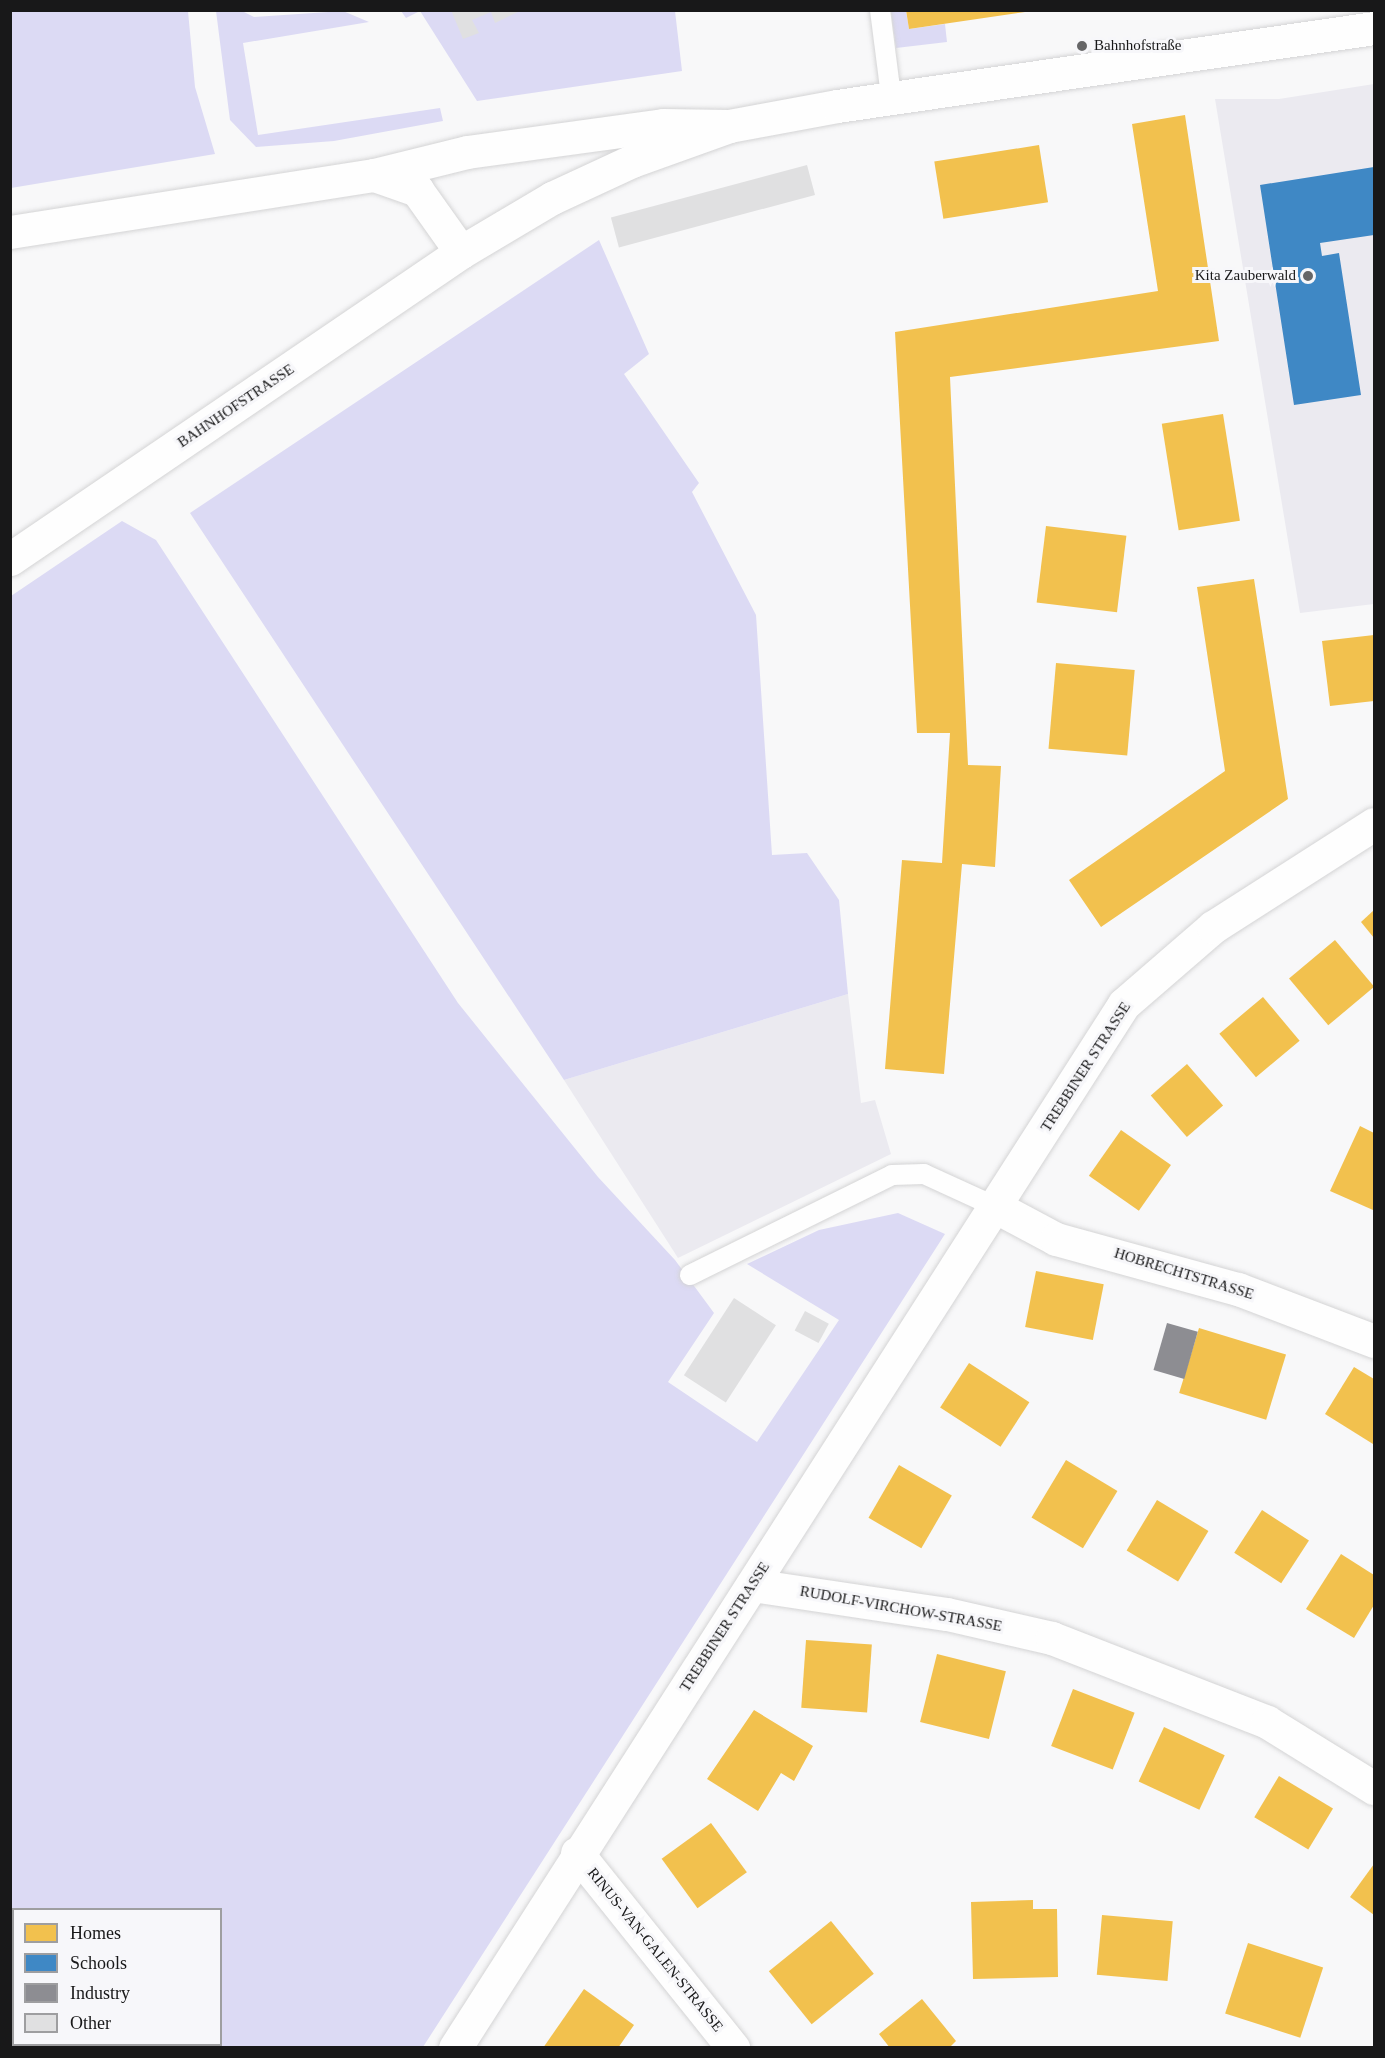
<!DOCTYPE html>
<meta charset="utf-8">
<style>
body{margin:0}
#map{position:relative;width:1385px;height:2058px;overflow:hidden;background:#f8f8f9;font-family:Georgia,serif}
div>[style]{position:absolute}
.built>*{inset:0;background:#ebeaf0}
.green>*{inset:0;background:#dcdaf4}
.homes>*{inset:0;background:#f2c14e;transform-origin:0 0}
.schools>*{inset:0;background:#3f88c5}
.industry>*{inset:0;background:#8d8d92;transform-origin:0 0}
.building>*{inset:0;background:#e0e0e1;transform-origin:0 0}
.roads{filter:drop-shadow(0 0 2px #d4d4d5) drop-shadow(0 0 2px #d4d4d5)}
.lane>*{height:20px;margin:-10px;padding:0 10px;transform-origin:10px;border-radius:10px;background:#fefefe}
.street>*{height:33px;margin:-16.5px;padding:0 16.5px;transform-origin:16.5px;border-radius:16.5px;background:#fefefe}
.secondary>*{height:33px;margin:-16.5px;padding:0 16.5px;transform-origin:16.5px;border-radius:16.5px;background:#fefefe}
.dots>*{width:16px;height:16px;translate:-50% -50%;box-sizing:border-box;border:3px solid #f7f7fa;border-radius:50%}
span{translate:-50% -50%;white-space:nowrap;text-align:center;line-height:1.15;-webkit-text-stroke:6px #f7f7fa;paint-order:stroke}
.poi-label{font-size:15px;color:#181819}
.left{translate:0 -50%;text-align:left}
.right{translate:-100% -50%;text-align:right}
.street-label{font-size:15px;color:#181819}
.frame{position:absolute;inset:0;border:12px solid #181819;pointer-events:none}
.legend{position:absolute;left:12px;top:1908px;width:210px;height:138px;box-sizing:border-box;background:#f7f7fa;border:2px solid #9e9ea0;margin:0;padding:8px 10px;list-style:none;font-size:18px;color:#181819}
.legend li{display:flex;align-items:center;gap:12px;height:30px}
.legend b{width:30px;border:2px solid #9e9ea0}
</style>
<div id="map">
<div class="built">
<div style="clip-path:polygon(1374px 84px,1374px 604px,1300px 613px,1215px 99px,1279px 99px)"></div>
<div style="clip-path:polygon(848px 994px,861px 1103px,875px 1100px,891px 1154px,678px 1258px,564px 1080px)"></div>
</div>
<div class="green">
<div style="clip-path:polygon(11px 10px,188px 11px,195px 87px,215px 154px,11px 188px)"></div>
<div style="clip-path:polygon(216px 11px,242px 11px,254px 17px,343px 11px,369px 22px,243px 43px,258px 135px,440px 108px,443px 121px,334px 141px,256px 147px,230px 120px)"></div>
<div style="clip-path:polygon(401px 11px,675px 11px,682px 71px,477px 101px,420px 11px,406px 18px)"></div>
<div style="clip-path:polygon(891px 11px,906px 11px,909px 29px,945px 24px,947px 42px,896px 48px)"></div>
<div style="clip-path:polygon(599px 240px,649px 354px,624px 374px,699px 483px,692px 492px,756px 615px,772px 855px,807px 853px,839px 900px,848px 994px,564px 1080px,190px 513px)"></div>
<div style="clip-path:polygon(evenodd,122px 521px,156px 540px,458px 1003px,598px 1177px,675px 1260px,714px 1313px,668px 1382px,757px 1442px,839px 1320px,747px 1264px,819px 1230px,898px 1213px,945px 1234px,423px 2047px,11px 2048px,11px 596px,122px 521px,14px 1910px,220px 1910px,220px 2044px,14px 2044px,14px 1910px)"></div>
</div>
<div class="homes">
<div style="clip-path:polygon(906px 10px,1025px 10px,1025px 12px,909px 29px)"></div>
<div style="clip-path:polygon(1185px 115px,1219px 341px,950px 377px,968px 765px,1001px 766px,995px 867px,962px 864px,944px 1074px,885px 1069px,902px 860px,942px 863px,950px 733px,917px 733px,895px 332px,1158px 291px,1132px 124px)"></div>
<div style="left:1039px;top:145px;width:58px;height:106px;rotate:81deg"></div>
<div style="left:1223px;top:414px;width:108px;height:62px;rotate:81deg"></div>
<div style="left:1046px;top:526px;width:81px;height:77px;rotate:7deg"></div>
<div style="clip-path:polygon(1254px 579px,1288px 799px,1101px 927px,1069px 880px,1225px 771px,1197px 587px)"></div>
<div style="clip-path:polygon(1374px 635px,1374px 701px,1330px 706px,1322px 641px)"></div>
<div style="left:1056px;top:663px;width:79px;height:86px;rotate:5deg"></div>
<div style="clip-path:polygon(1374px 910px,1374px 938px,1361px 922px)"></div>
<div style="left:1335px;top:940px;width:61px;height:60px;rotate:50deg"></div>
<div style="left:1263px;top:997px;width:57px;height:57px;rotate:50deg"></div>
<div style="left:1187px;top:1064px;width:55px;height:48px;rotate:49deg"></div>
<div style="clip-path:polygon(1360px 1126px,1374px 1133px,1373px 1210px,1330px 1191px)"></div>
<div style="left:1121px;top:1130px;width:61px;height:56px;rotate:35deg"></div>
<div style="left:1036px;top:1271px;width:69px;height:57px;rotate:11deg"></div>
<div style="left:1199px;top:1328px;width:91px;height:68px;rotate:17deg"></div>
<div style="left:969px;top:1363px;width:72px;height:53px;rotate:33deg"></div>
<div style="clip-path:polygon(1354px 1367px,1374px 1379px,1373px 1444px,1325px 1414px)"></div>
<div style="left:1066px;top:1460px;width:60px;height:67px;rotate:31deg"></div>
<div style="left:899px;top:1465px;width:61px;height:61px;rotate:30deg"></div>
<div style="left:1157px;top:1500px;width:60px;height:59px;rotate:31deg"></div>
<div style="left:1262px;top:1510px;width:56px;height:51px;rotate:33deg"></div>
<div style="clip-path:polygon(1341px 1554px,1374px 1575px,1374px 1605px,1354px 1638px,1306px 1609px)"></div>
<div style="left:806px;top:1640px;width:66px;height:68px;rotate:4deg"></div>
<div style="left:937px;top:1654px;width:71px;height:70px;rotate:14deg"></div>
<div style="left:1073px;top:1689px;width:66px;height:61px;rotate:21deg"></div>
<div style="clip-path:polygon(754px 1710px,813px 1746px,794px 1781px,781px 1773px,758px 1811px,707px 1779px)"></div>
<div style="left:1164px;top:1727px;width:67px;height:60px;rotate:25deg"></div>
<div style="left:1279px;top:1776px;width:63px;height:48px;rotate:31deg"></div>
<div style="left:711px;top:1823px;width:61px;height:61px;rotate:54deg"></div>
<div style="clip-path:polygon(1374px 1864px,1374px 1915px,1350px 1897px)"></div>
<div style="clip-path:polygon(1033px 1900px,1033px 1909px,1057px 1909px,1058px 1977px,973px 1979px,971px 1902px)"></div>
<div style="left:1102px;top:1915px;width:71px;height:60px;rotate:5deg"></div>
<div style="left:831px;top:1921px;width:68px;height:80px;rotate:51deg"></div>
<div style="left:1248px;top:1943px;width:79px;height:74px;rotate:18deg"></div>
<div style="clip-path:polygon(584px 1989px,634px 2025px,618px 2048px,543px 2048px)"></div>
<div style="clip-path:polygon(922px 1999px,956px 2041px,949px 2048px,890px 2048px,879px 2034px)"></div>
</div>
<div class="schools">
<div style="clip-path:polygon(1374px 167px,1374px 235px,1320px 243px,1322px 256px,1339px 253px,1361px 395px,1294px 405px,1260px 185px)"></div>
</div>
<div class="industry">
<div style="left:1167px;top:1323px;width:32px;height:49px;rotate:16deg"></div>
</div>
<div class="building">
<div style="clip-path:polygon(451px 10px,522px 10px,495px 23px,491px 12px,472px 20px,479px 33px,463px 39px)"></div>
<div style="left:807px;top:165px;width:31px;height:203px;rotate:75deg"></div>
<div style="left:734px;top:1298px;width:50px;height:92px;rotate:33deg"></div>
<div style="left:805px;top:1311px;width:27px;height:22px;rotate:28deg"></div>
</div>
<div class="roads">
<div class="lane">
<div style="left:880px;top:10px;width:87px;rotate:82.7deg"></div>
<div style="left:690px;top:1275px;width:225px;rotate:-26.3deg"></div>
<div style="left:892px;top:1175px;width:32px;rotate:-2deg"></div>
<div style="left:924px;top:1174px;width:79px;rotate:24.6deg"></div>
</div>
<div class="street">
<div style="left:374px;top:175px;width:46px;rotate:19.2deg"></div>
<div style="left:417px;top:190px;width:76px;rotate:54.6deg"></div>
<div style="left:10px;top:232px;width:368px;rotate:-8.9deg"></div>
<div style="left:374px;top:175px;width:96px;rotate:-13.9deg"></div>
<div style="left:467px;top:152px;width:198px;rotate:-7.8deg"></div>
<div style="left:663px;top:125px;width:66px;rotate:0.9deg"></div>
<div style="left:996px;top:1207px;width:68px;rotate:28.1deg"></div>
<div style="left:1056px;top:1239px;width:189px;rotate:15.4deg"></div>
<div style="left:1238px;top:1289px;width:146px;rotate:20.9deg"></div>
<div style="left:752px;top:1585px;width:197px;rotate:8.5deg"></div>
<div style="left:947px;top:1614px;width:108px;rotate:12.9deg"></div>
<div style="left:1052px;top:1638px;width:231px;rotate:21.3deg"></div>
<div style="left:1267px;top:1722px;width:126px;rotate:31.7deg"></div>
<div style="left:577px;top:1853px;width:250px;rotate:51.3deg"></div>
<div style="left:455px;top:2048px;width:1240px;rotate:-57.35deg"></div>
<div style="left:1124px;top:1004px;width:118px;rotate:-40.9deg"></div>
<div style="left:1213px;top:927px;width:191px;rotate:-32.6deg"></div>
</div>
<div class="secondary">
<div style="left:10px;top:559px;width:546px;rotate:-34.24deg"></div>
<div style="left:461px;top:252px;width:106px;rotate:-30.7deg"></div>
<div style="left:552px;top:198px;width:88px;rotate:-24.8deg"></div>
<div style="left:632px;top:161px;width:103px;rotate:-19.8deg"></div>
<div style="left:729px;top:126px;width:110px;rotate:-10.5deg"></div>
<div style="left:837px;top:106px;width:543px;rotate:-8.26deg"></div>
</div>
</div>
<div class="dots">
<div style="left:1082px;top:46px;background:#666667"></div>
<div style="left:1308px;top:276px;background:#666667"></div>
</div>
<div class="poi-label">
<span class="left" style="left:1094px;top:46px">Bahnhofstraße</span>
<span class="right" style="left:1296px;top:276px">Kita Zauberwald</span>
</div>
<div class="street-label">
<span style="left:236px;top:406px;rotate:-34deg">BAHNHOFSTRASSE</span>
<span style="left:1086px;top:1067px;rotate:-57deg">TREBBINER STRASSE</span>
<span style="left:1184px;top:1274px;rotate:17deg">HOBRECHTSTRASSE</span>
<span style="left:901px;top:1609px;rotate:10deg">RUDOLF-VIRCHOW-STRASSE</span>
<span style="left:725px;top:1627px;rotate:-57deg">TREBBINER STRASSE</span>
<span style="left:655px;top:1950px;rotate:51deg">RINUS-VAN-GALEN-STRASSE</span>
</div>
<div class="frame"></div>
<ul class="legend">
<li><b style="height:16px;background:#f2c14e"></b>Homes</li>
<li><b style="height:16px;background:#3f88c5"></b>Schools</li>
<li><b style="height:16px;background:#8d8d92"></b>Industry</li>
<li><b style="height:16px;background:#e0e0e1"></b>Other</li>
</ul>
</div>
